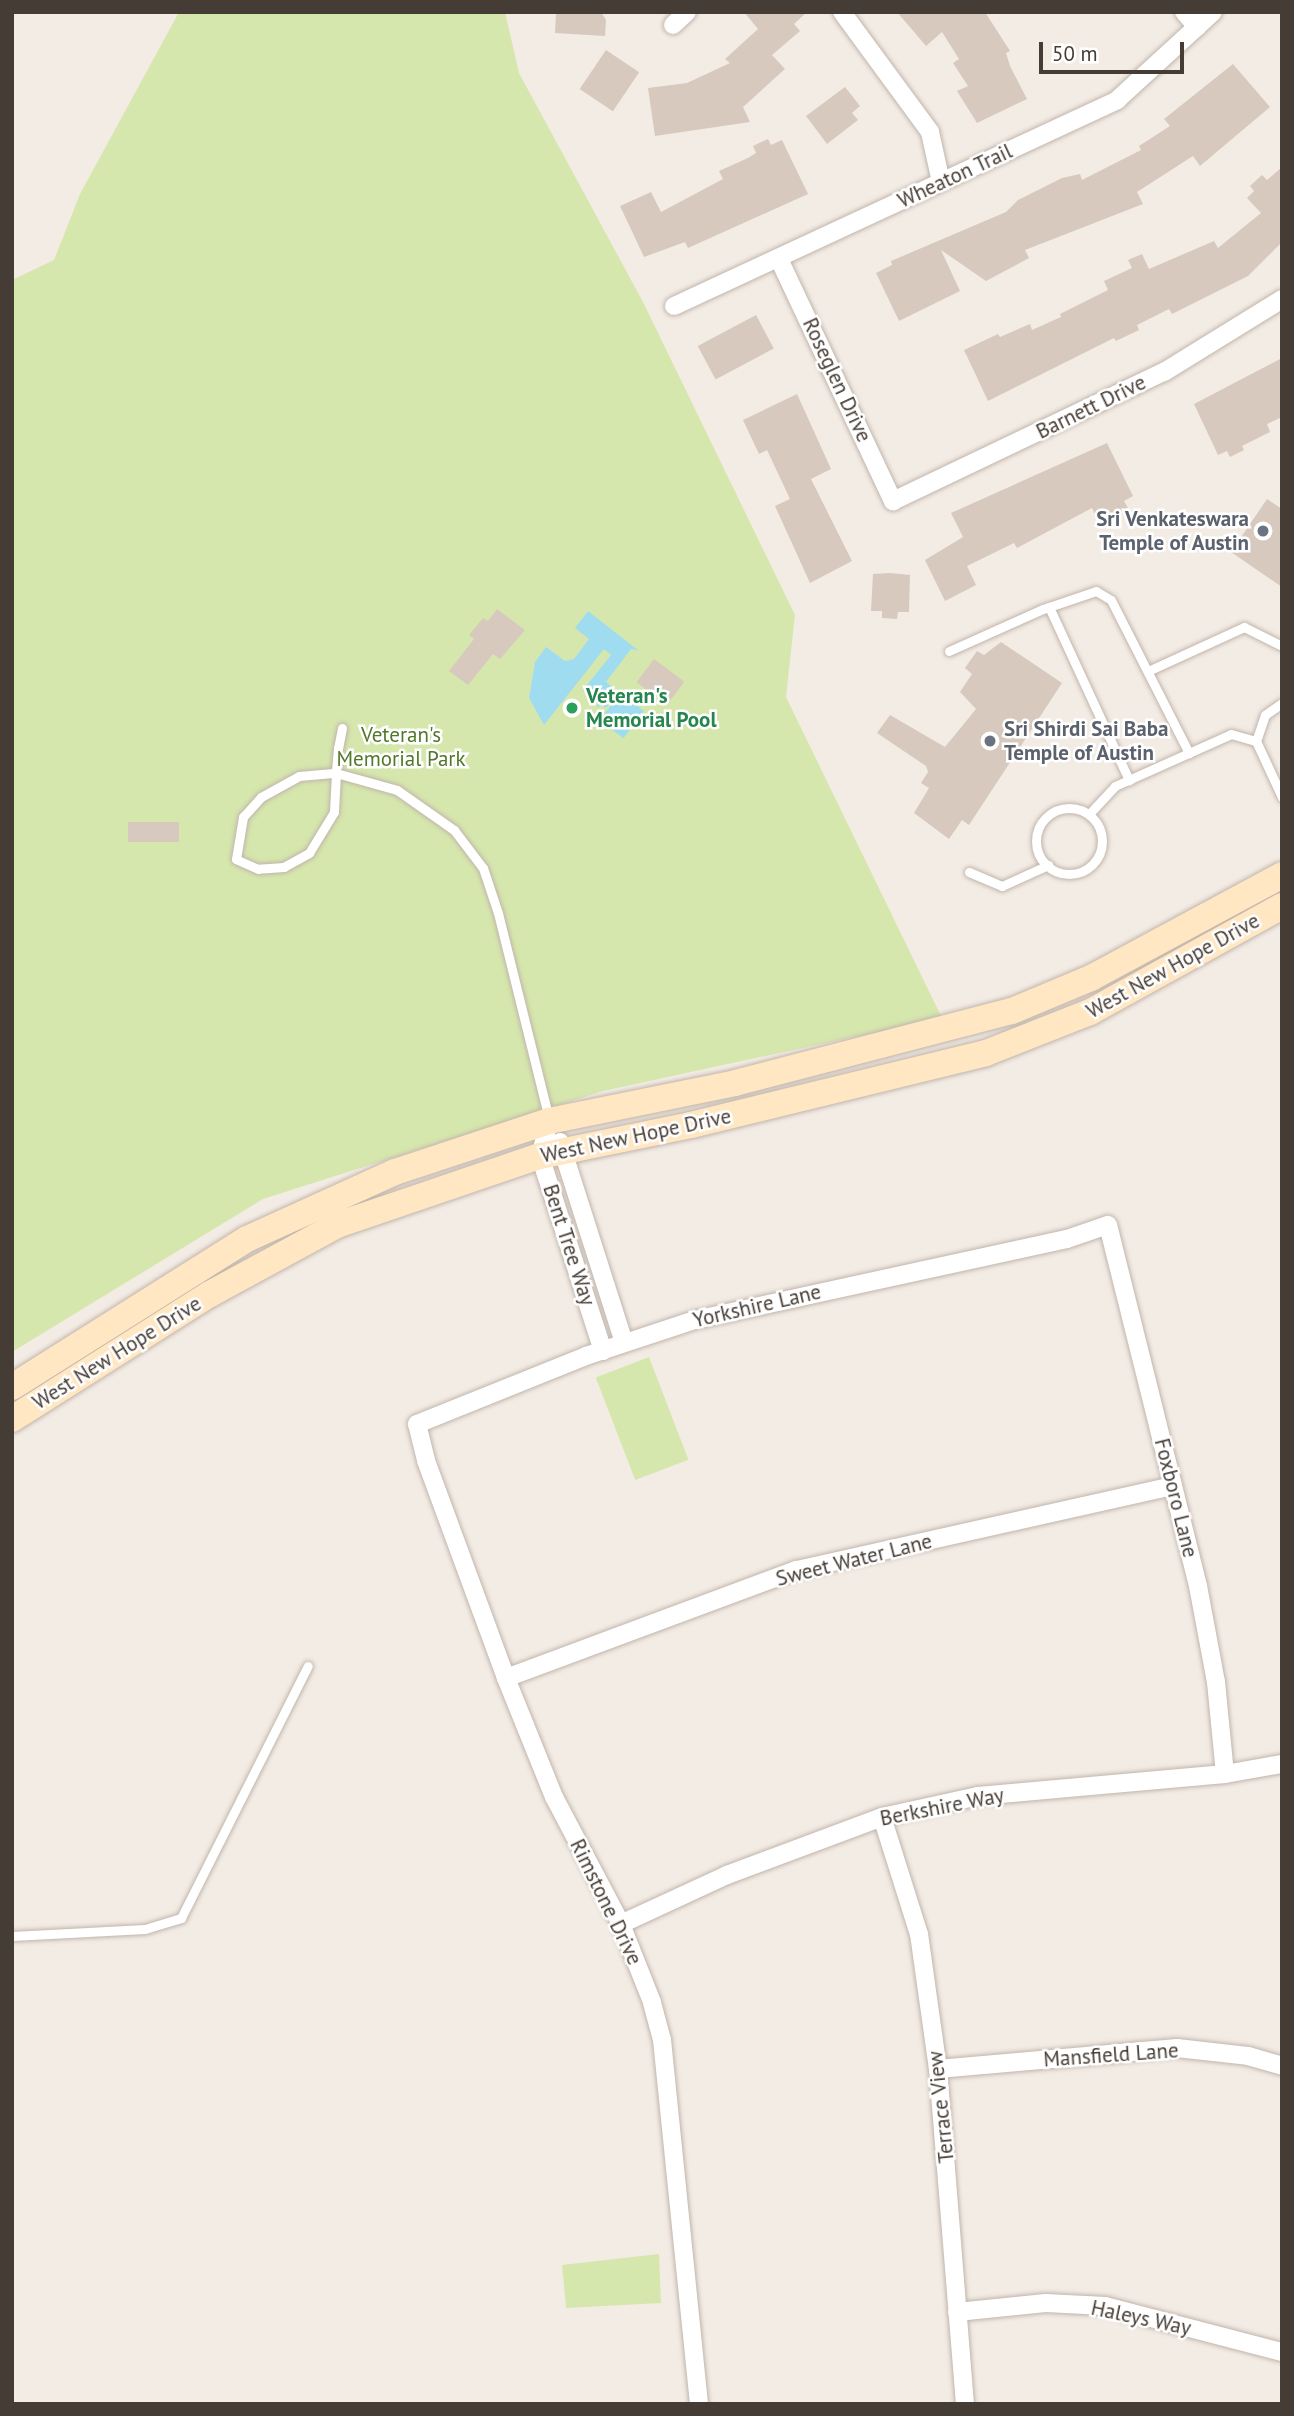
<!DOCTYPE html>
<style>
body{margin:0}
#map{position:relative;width:1294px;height:2416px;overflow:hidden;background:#f3ece5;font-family:"PT Sans",sans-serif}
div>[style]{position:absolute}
.green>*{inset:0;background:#d6e7ad;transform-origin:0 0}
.water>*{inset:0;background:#a0dcf0;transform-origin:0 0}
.building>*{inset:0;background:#d7c9bd;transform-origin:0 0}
.roads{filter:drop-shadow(0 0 2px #c1b5ab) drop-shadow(0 0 2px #c1b5ab)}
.service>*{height:9px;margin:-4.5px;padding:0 4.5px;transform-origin:4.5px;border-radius:4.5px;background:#fff}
.service>.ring{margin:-4.5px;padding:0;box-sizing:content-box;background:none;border:9px solid #fff;border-radius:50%}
.minor>*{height:18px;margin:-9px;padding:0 9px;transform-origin:9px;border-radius:9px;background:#fff}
.secondary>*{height:26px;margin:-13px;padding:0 13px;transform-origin:13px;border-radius:13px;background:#ffe7c3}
.dots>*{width:19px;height:19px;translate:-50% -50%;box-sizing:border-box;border:4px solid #fff;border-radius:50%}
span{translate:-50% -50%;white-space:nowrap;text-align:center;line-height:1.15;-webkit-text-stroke:5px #fff;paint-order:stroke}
.street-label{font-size:21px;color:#453c35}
.worship-label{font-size:21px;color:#5b616d;font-weight:700}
.right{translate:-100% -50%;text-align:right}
.left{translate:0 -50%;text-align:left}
.leisure-label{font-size:21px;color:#27864d;font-weight:700}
.park-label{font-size:21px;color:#527728}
.frame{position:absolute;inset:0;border:14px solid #453c35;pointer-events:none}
.scale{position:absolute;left:1039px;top:42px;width:145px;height:32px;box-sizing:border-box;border:4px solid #453c35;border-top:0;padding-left:9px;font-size:21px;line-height:24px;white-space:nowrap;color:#453c35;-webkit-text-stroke:5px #fff;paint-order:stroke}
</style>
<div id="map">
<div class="green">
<div style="clip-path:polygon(179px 12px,505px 12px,519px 73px,643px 302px,795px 615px,786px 697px,942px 1018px,603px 1091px,263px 1199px,12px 1352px,12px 280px,54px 260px,80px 194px)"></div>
<div style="left:649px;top:1357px;width:110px;height:57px;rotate:69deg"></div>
<div style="clip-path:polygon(659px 2254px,661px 2303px,566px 2308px,562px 2265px)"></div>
</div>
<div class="water">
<div style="clip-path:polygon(588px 611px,639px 651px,631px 649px,606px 682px,618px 692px,606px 708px,601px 704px,597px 709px,598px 702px,583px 690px,611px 655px,604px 649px,544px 725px,529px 698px,535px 662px,546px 647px,565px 661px,574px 659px,589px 639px,575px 628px)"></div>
<div style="left:620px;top:693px;width:30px;height:34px;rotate:37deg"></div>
</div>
<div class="building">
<div style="clip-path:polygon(556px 12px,601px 12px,606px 20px,605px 36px,555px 33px)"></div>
<div style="clip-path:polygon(744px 12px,807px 12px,794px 24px,800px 31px,772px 55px,785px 69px,743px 107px,750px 122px,655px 136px,648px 88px,687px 83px,730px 63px,725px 59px,758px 29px)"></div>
<div style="clip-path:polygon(897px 12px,985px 12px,1010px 51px,1006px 53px,1010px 66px,1027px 99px,977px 123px,957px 91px,968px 86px,953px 63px,959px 59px,942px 32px,926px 46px)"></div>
<div style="left:606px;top:50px;width:40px;height:47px;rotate:34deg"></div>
<div style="clip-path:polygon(1233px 64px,1270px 107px,1200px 166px,1193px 156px,1137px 192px,1143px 204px,1025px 250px,1029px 258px,986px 281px,941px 250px,960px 291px,899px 321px,876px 273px,892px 265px,891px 261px,1006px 212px,1018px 200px,1062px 178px,1080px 174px,1082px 180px,1141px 150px,1139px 146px,1170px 126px,1164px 119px)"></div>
<div style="clip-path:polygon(845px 87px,860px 106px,852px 113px,858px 120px,827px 144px,806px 116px)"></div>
<div style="clip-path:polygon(768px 139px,771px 145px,782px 140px,808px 194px,688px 248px,685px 242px,644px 257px,620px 206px,651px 192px,661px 212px,723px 179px,719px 171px,748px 158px,756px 153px,753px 146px)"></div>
<div style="clip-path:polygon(1282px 167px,1282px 242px,1248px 276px,1172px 314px,1169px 309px,1137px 325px,1139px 330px,1116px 341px,1114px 338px,988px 401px,964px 350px,998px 334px,1000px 337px,1030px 324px,1032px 330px,1061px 317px,1060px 314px,1108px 290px,1104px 281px,1132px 268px,1128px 260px,1142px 254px,1149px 269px,1214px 241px,1218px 248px,1261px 213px,1247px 198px,1254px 191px,1250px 186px,1262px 175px,1267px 180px)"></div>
<div style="left:756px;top:315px;width:38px;height:66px;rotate:62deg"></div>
<div style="clip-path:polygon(1282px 358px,1282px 417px,1267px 424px,1270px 432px,1242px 446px,1244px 450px,1230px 457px,1227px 451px,1218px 455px,1194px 404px)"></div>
<div style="clip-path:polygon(797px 394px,831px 469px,811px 479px,852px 561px,810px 583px,775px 506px,790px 499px,767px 450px,759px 454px,743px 420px)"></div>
<div style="clip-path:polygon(1107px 443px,1133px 496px,1124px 501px,1128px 508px,1099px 522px,1092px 508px,1017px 548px,1014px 543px,967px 566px,976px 585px,945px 601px,925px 560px,963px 537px,951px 513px)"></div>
<div style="clip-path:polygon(1267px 499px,1282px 509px,1282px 587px,1231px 552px)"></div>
<div style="clip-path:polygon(890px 573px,910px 575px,909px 612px,898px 612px,897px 619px,882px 618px,882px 611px,871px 611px,873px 574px)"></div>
<div style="clip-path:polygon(497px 609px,525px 630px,500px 659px,493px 654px,468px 685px,449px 671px,474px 639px,469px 635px,483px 618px,488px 621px)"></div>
<div style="clip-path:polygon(1001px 642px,1062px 683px,969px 825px,962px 820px,949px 839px,914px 813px,929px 788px,921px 783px,928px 772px,926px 766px,877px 733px,890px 715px,945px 747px,976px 709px,960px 692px,972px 674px,965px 668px,977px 651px,984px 655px)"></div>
<div style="left:654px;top:659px;width:38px;height:29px;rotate:37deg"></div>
<div style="left:179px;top:822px;width:20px;height:51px;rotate:90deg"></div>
</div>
<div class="roads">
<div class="service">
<div style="left:1049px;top:607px;width:191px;rotate:65.2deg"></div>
<div style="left:949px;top:651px;width:103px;rotate:-24.1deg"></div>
<div style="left:1043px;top:609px;width:56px;rotate:-18.8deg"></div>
<div style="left:1096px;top:591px;width:17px;rotate:31deg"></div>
<div style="left:1111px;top:600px;width:172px;rotate:63deg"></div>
<div style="left:1148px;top:671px;width:106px;rotate:-24.6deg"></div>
<div style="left:1244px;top:627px;width:42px;rotate:26.6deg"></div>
<div style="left:1282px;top:703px;width:21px;rotate:145deg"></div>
<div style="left:1265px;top:715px;width:28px;rotate:109deg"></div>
<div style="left:1256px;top:741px;width:62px;rotate:65.1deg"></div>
<div style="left:342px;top:728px;width:20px;rotate:101deg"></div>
<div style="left:338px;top:748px;width:25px;rotate:95deg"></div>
<div style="left:336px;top:773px;width:39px;rotate:93deg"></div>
<div style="left:334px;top:812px;width:48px;rotate:121.4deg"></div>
<div style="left:309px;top:853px;width:29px;rotate:151deg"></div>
<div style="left:284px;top:867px;width:26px;rotate:176deg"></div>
<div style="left:258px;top:869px;width:24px;rotate:-156deg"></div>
<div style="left:236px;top:859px;width:43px;rotate:-80.5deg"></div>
<div style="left:243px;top:817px;width:27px;rotate:-48deg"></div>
<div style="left:261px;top:797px;width:43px;rotate:-28.9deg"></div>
<div style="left:299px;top:776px;width:37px;rotate:-5deg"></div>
<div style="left:336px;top:773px;width:63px;rotate:15.6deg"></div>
<div style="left:397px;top:790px;width:70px;rotate:35.1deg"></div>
<div style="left:454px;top:830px;width:48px;rotate:52.7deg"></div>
<div style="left:483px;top:868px;width:47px;rotate:71.6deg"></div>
<div style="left:498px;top:913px;width:212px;rotate:76.1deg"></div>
<div class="ring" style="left:1036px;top:808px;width:57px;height:57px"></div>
<div style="left:1089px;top:814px;width:38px;rotate:-47deg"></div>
<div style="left:1115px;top:786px;width:127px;rotate:-24.1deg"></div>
<div style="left:1231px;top:734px;width:26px;rotate:16deg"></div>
<div style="left:969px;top:872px;width:36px;rotate:23deg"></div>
<div style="left:1002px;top:886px;width:51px;rotate:-24.5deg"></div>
<div style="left:12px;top:1936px;width:133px;rotate:-3deg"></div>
<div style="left:145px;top:1929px;width:38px;rotate:-17deg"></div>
<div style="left:181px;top:1918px;width:282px;rotate:-63.3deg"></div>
</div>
<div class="minor">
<div style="left:842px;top:12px;width:149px;rotate:53.7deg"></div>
<div style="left:930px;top:132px;width:51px;rotate:77.6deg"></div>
<div style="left:1184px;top:12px;width:20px;rotate:49deg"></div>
<div style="left:673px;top:25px;width:19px;rotate:-43deg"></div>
<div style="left:779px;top:259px;width:268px;rotate:64.8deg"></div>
<div style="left:893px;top:501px;width:300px;rotate:-25.5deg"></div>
<div style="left:1164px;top:372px;width:139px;rotate:-31.7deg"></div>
<div style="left:674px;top:306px;width:489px;rotate:-24.9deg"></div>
<div style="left:1117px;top:100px;width:130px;rotate:-42.5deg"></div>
<div style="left:549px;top:1121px;width:36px;rotate:104deg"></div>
<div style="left:540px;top:1156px;width:205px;rotate:72.1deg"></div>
<div style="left:560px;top:1142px;width:210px;rotate:72.3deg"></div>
<div style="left:506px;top:1678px;width:310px;rotate:-20.4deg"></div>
<div style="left:797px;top:1570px;width:385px;rotate:-12.6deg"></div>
<div style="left:882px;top:1817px;width:123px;rotate:72.5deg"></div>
<div style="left:919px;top:1934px;width:136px;rotate:82deg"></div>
<div style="left:938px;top:2069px;width:336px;rotate:85.4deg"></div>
<div style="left:621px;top:1924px;width:117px;rotate:-24.8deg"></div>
<div style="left:727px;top:1875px;width:165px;rotate:-20.5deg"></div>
<div style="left:882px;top:1817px;width:98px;rotate:-12.3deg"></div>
<div style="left:978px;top:1796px;width:248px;rotate:-5.1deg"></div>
<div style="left:1225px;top:1774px;width:58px;rotate:-10deg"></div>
<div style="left:938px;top:2069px;width:240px;rotate:-5deg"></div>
<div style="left:1177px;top:2048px;width:71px;rotate:6.4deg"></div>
<div style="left:1248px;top:2056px;width:35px;rotate:16deg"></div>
<div style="left:957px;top:2312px;width:89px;rotate:-5.8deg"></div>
<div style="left:1046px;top:2303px;width:59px;rotate:2.9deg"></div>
<div style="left:1105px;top:2306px;width:183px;rotate:14.6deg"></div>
<div style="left:699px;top:2404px;width:366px;rotate:-95.8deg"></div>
<div style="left:662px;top:2040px;width:39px;rotate:-105deg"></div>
<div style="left:652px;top:2002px;width:84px;rotate:-111.7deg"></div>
<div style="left:621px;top:1924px;width:144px;rotate:-117.8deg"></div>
<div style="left:554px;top:1797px;width:128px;rotate:-112deg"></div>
<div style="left:506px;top:1678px;width:232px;rotate:-110.2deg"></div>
<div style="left:426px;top:1460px;width:37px;rotate:-104deg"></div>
<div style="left:417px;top:1424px;width:182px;rotate:-21.9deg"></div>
<div style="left:586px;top:1356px;width:115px;rotate:-18.3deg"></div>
<div style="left:695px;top:1320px;width:381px;rotate:-12.3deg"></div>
<div style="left:1067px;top:1239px;width:43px;rotate:-18.9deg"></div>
<div style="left:1108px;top:1225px;width:372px;rotate:76deg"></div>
<div style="left:1198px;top:1586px;width:98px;rotate:79.4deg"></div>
<div style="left:1216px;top:1682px;width:92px;rotate:84.4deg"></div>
</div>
<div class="secondary">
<div style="left:12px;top:1387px;width:278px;rotate:-32.2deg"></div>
<div style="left:247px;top:1239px;width:162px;rotate:-24.4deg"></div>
<div style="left:395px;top:1172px;width:162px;rotate:-18.3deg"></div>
<div style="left:549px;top:1121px;width:190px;rotate:-11.5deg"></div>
<div style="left:735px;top:1083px;width:286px;rotate:-14.6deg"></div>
<div style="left:1012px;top:1011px;width:86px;rotate:-22.7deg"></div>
<div style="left:1091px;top:978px;width:217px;rotate:-28.3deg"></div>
<div style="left:12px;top:1419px;width:234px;rotate:-32.3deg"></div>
<div style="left:210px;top:1294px;width:145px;rotate:-28.5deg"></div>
<div style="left:337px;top:1225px;width:214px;rotate:-18.8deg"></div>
<div style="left:540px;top:1156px;width:154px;rotate:-11.6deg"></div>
<div style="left:691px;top:1125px;width:304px;rotate:-13.7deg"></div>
<div style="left:986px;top:1053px;width:112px;rotate:-21.5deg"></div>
<div style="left:1090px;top:1012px;width:219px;rotate:-28.9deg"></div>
</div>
</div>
<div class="dots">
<div style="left:1263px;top:531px;background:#6b7280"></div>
<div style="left:572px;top:708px;background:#2e9e5b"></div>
<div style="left:990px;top:741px;background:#6b7280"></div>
</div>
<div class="street-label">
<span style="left:955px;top:176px;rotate:-25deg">Wheaton Trail</span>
<span style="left:837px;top:380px;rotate:65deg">Roseglen Drive</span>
<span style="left:1091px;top:407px;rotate:-26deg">Barnett Drive</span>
<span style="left:1173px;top:966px;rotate:-29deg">West New Hope Drive</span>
<span style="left:636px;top:1136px;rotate:-12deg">West New Hope Drive</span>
<span style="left:569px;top:1245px;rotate:72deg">Bent Tree Way</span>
<span style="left:757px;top:1306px;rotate:-13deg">Yorkshire Lane</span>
<span style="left:117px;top:1353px;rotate:-32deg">West New Hope Drive</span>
<span style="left:1176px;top:1498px;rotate:76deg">Foxboro Lane</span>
<span style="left:854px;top:1560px;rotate:-14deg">Sweet Water Lane</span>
<span style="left:942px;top:1807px;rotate:-11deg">Berkshire Way</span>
<span style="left:606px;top:1902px;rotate:64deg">Rimstone Drive</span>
<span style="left:1111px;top:2055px;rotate:-4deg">Mansfield Lane</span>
<span style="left:941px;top:2107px;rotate:-96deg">Terrace View</span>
<span style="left:1141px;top:2318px;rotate:12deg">Haleys Way</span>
</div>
<div class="worship-label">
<span class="right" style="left:1249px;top:531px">Sri Venkateswara<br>Temple of Austin</span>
<span class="left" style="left:1004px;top:741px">Sri Shirdi Sai Baba<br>Temple of Austin</span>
</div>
<div class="leisure-label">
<span class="left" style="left:586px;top:708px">Veteran's<br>Memorial Pool</span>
</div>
<div class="park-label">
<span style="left:401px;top:747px">Veteran's<br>Memorial Park</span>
</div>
<div class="frame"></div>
<div class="scale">50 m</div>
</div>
